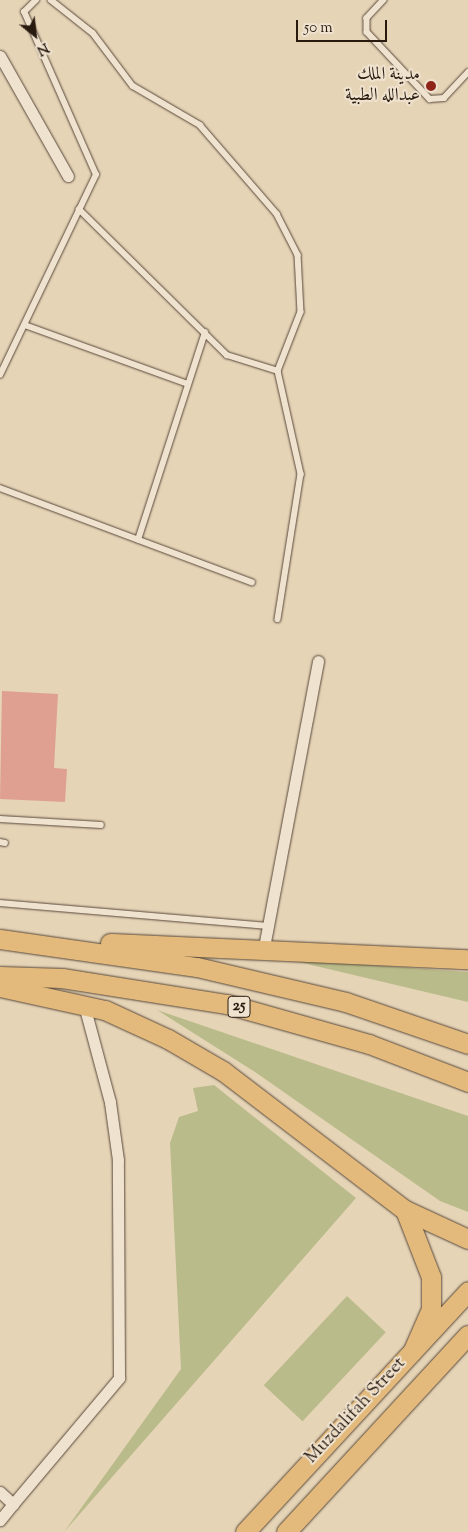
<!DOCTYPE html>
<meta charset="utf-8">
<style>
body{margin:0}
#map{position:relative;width:468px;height:1532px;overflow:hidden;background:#e6d4b7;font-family:"Sorts Mill Goudy",Amiri,serif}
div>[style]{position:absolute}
.green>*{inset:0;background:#babb8a;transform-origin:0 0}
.building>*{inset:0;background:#dfa092}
.roads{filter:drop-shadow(0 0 1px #584839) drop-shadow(0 0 1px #584839)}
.service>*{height:5.5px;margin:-2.75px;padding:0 2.75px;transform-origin:2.75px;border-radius:2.75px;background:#efe3d0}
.minor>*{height:11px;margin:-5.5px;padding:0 5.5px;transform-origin:5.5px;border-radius:5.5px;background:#efe3d0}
.primary>*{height:19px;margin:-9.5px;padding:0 9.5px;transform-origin:9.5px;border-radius:9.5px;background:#e3ba7c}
.dots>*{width:14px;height:14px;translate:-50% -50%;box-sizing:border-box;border:2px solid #efe3d0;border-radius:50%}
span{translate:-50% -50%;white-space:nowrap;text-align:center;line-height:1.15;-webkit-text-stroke:4px #efe3d0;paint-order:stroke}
.shield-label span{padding:1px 4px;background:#efe3d0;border:1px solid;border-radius:4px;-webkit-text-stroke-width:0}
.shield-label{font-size:16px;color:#291a0f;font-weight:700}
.poi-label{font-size:18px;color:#291a0f}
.right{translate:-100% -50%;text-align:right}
.street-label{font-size:18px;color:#291a0f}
.north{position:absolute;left:10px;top:10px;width:50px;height:50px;-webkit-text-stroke:4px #efe3d0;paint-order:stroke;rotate:151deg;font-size:14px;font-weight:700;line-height:20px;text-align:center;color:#291a0f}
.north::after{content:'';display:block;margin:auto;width:18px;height:22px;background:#291a0f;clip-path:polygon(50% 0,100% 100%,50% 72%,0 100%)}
.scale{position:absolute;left:296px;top:20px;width:91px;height:22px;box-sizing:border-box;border:2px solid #291a0f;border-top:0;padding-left:6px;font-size:15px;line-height:18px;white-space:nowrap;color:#291a0f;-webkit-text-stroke:4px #efe3d0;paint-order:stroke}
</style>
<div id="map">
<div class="green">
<div style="clip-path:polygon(286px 959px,468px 972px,468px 1002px)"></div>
<div style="clip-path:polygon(157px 1010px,468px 1116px,468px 1212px,440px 1201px,255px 1072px)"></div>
<div style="clip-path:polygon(214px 1085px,356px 1198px,64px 1532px,181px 1369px,170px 1143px,179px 1117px,198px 1111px,193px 1088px)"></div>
<div style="left:347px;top:1296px;width:53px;height:122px;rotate:43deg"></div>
</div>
<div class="building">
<div style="clip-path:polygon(2px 691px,58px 694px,54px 768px,67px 769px,65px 802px,0 799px)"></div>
</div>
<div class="roads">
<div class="service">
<div style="left:51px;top:0;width:53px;rotate:38.2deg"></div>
<div style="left:93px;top:33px;width:66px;rotate:53deg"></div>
<div style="left:133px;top:86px;width:78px;rotate:30.2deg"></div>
<div style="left:200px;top:125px;width:118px;rotate:49.1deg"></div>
<div style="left:277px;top:214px;width:46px;rotate:62.9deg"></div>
<div style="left:298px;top:255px;width:57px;rotate:87deg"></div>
<div style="left:301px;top:312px;width:63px;rotate:111.3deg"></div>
<div style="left:278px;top:371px;width:106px;rotate:77.4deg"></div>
<div style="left:301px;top:474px;width:147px;rotate:99deg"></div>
<div style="left:384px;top:0;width:25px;rotate:133deg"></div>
<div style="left:367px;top:18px;width:14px;rotate:90deg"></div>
<div style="left:367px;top:32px;width:92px;rotate:46.8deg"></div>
<div style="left:430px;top:99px;width:14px;rotate:-4deg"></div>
<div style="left:444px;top:98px;width:35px;rotate:-47deg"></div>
<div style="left:79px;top:209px;width:208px;rotate:44.6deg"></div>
<div style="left:227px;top:355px;width:53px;rotate:17.4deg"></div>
<div style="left:25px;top:325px;width:173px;rotate:19.9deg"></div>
<div style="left:0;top:375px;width:222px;rotate:-64.4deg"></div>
<div style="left:96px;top:175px;width:178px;rotate:-113.8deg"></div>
<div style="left:24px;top:12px;width:17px;rotate:-45deg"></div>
<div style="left:0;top:488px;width:269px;rotate:20.5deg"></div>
<div style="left:138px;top:540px;width:218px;rotate:-72.1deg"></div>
<div style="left:0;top:819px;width:101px;rotate:3.4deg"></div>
<div style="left:0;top:842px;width:5px;rotate:11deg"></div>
<div style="left:0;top:903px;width:269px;rotate:4.9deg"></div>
</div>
<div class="minor">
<div style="left:0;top:56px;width:138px;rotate:60.5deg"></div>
<div style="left:264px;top:947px;width:291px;rotate:-79.3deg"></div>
<div style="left:0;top:1492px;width:18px;rotate:43deg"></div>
<div style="left:13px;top:1504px;width:21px;rotate:129deg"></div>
<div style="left:13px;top:1504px;width:165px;rotate:-49.9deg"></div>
<div style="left:119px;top:1378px;width:218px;rotate:-90.3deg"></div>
<div style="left:118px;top:1160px;width:59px;rotate:-97.9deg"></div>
<div style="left:110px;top:1102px;width:100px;rotate:-105deg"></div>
</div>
<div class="primary">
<div style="left:0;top:939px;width:199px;rotate:8.1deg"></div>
<div style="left:197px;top:967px;width:153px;rotate:13.2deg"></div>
<div style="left:346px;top:1002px;width:129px;rotate:19deg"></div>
<div style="left:110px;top:943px;width:358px;rotate:2.6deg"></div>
<div style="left:0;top:976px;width:62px;rotate:1.8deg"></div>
<div style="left:62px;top:978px;width:167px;rotate:9deg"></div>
<div style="left:227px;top:1004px;width:148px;rotate:15.7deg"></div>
<div style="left:369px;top:1044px;width:106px;rotate:21deg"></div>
<div style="left:0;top:987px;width:107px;rotate:12.4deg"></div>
<div style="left:105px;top:1010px;width:69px;rotate:24.7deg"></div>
<div style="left:168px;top:1039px;width:64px;rotate:30.2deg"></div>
<div style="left:223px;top:1071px;width:229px;rotate:37.4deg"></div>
<div style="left:405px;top:1210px;width:72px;rotate:68.8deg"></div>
<div style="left:431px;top:1277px;width:32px;rotate:90deg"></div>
<div style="left:431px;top:1309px;width:45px;rotate:113.7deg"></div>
<div style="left:405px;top:1210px;width:69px;rotate:24.7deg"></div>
<div style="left:245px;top:1532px;width:328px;rotate:-47.2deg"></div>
<div style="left:286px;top:1532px;width:268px;rotate:-47.3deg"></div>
</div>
</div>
<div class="dots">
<div style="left:431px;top:86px;background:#8f2418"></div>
</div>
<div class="shield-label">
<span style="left:239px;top:1007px">25</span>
</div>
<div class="poi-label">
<span class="right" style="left:420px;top:86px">مدينة الملك<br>عبدالله الطبية</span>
</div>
<div class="street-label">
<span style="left:356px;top:1411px;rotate:-47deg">Muzdalifah Street</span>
</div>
<div class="north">N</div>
<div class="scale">50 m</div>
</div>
